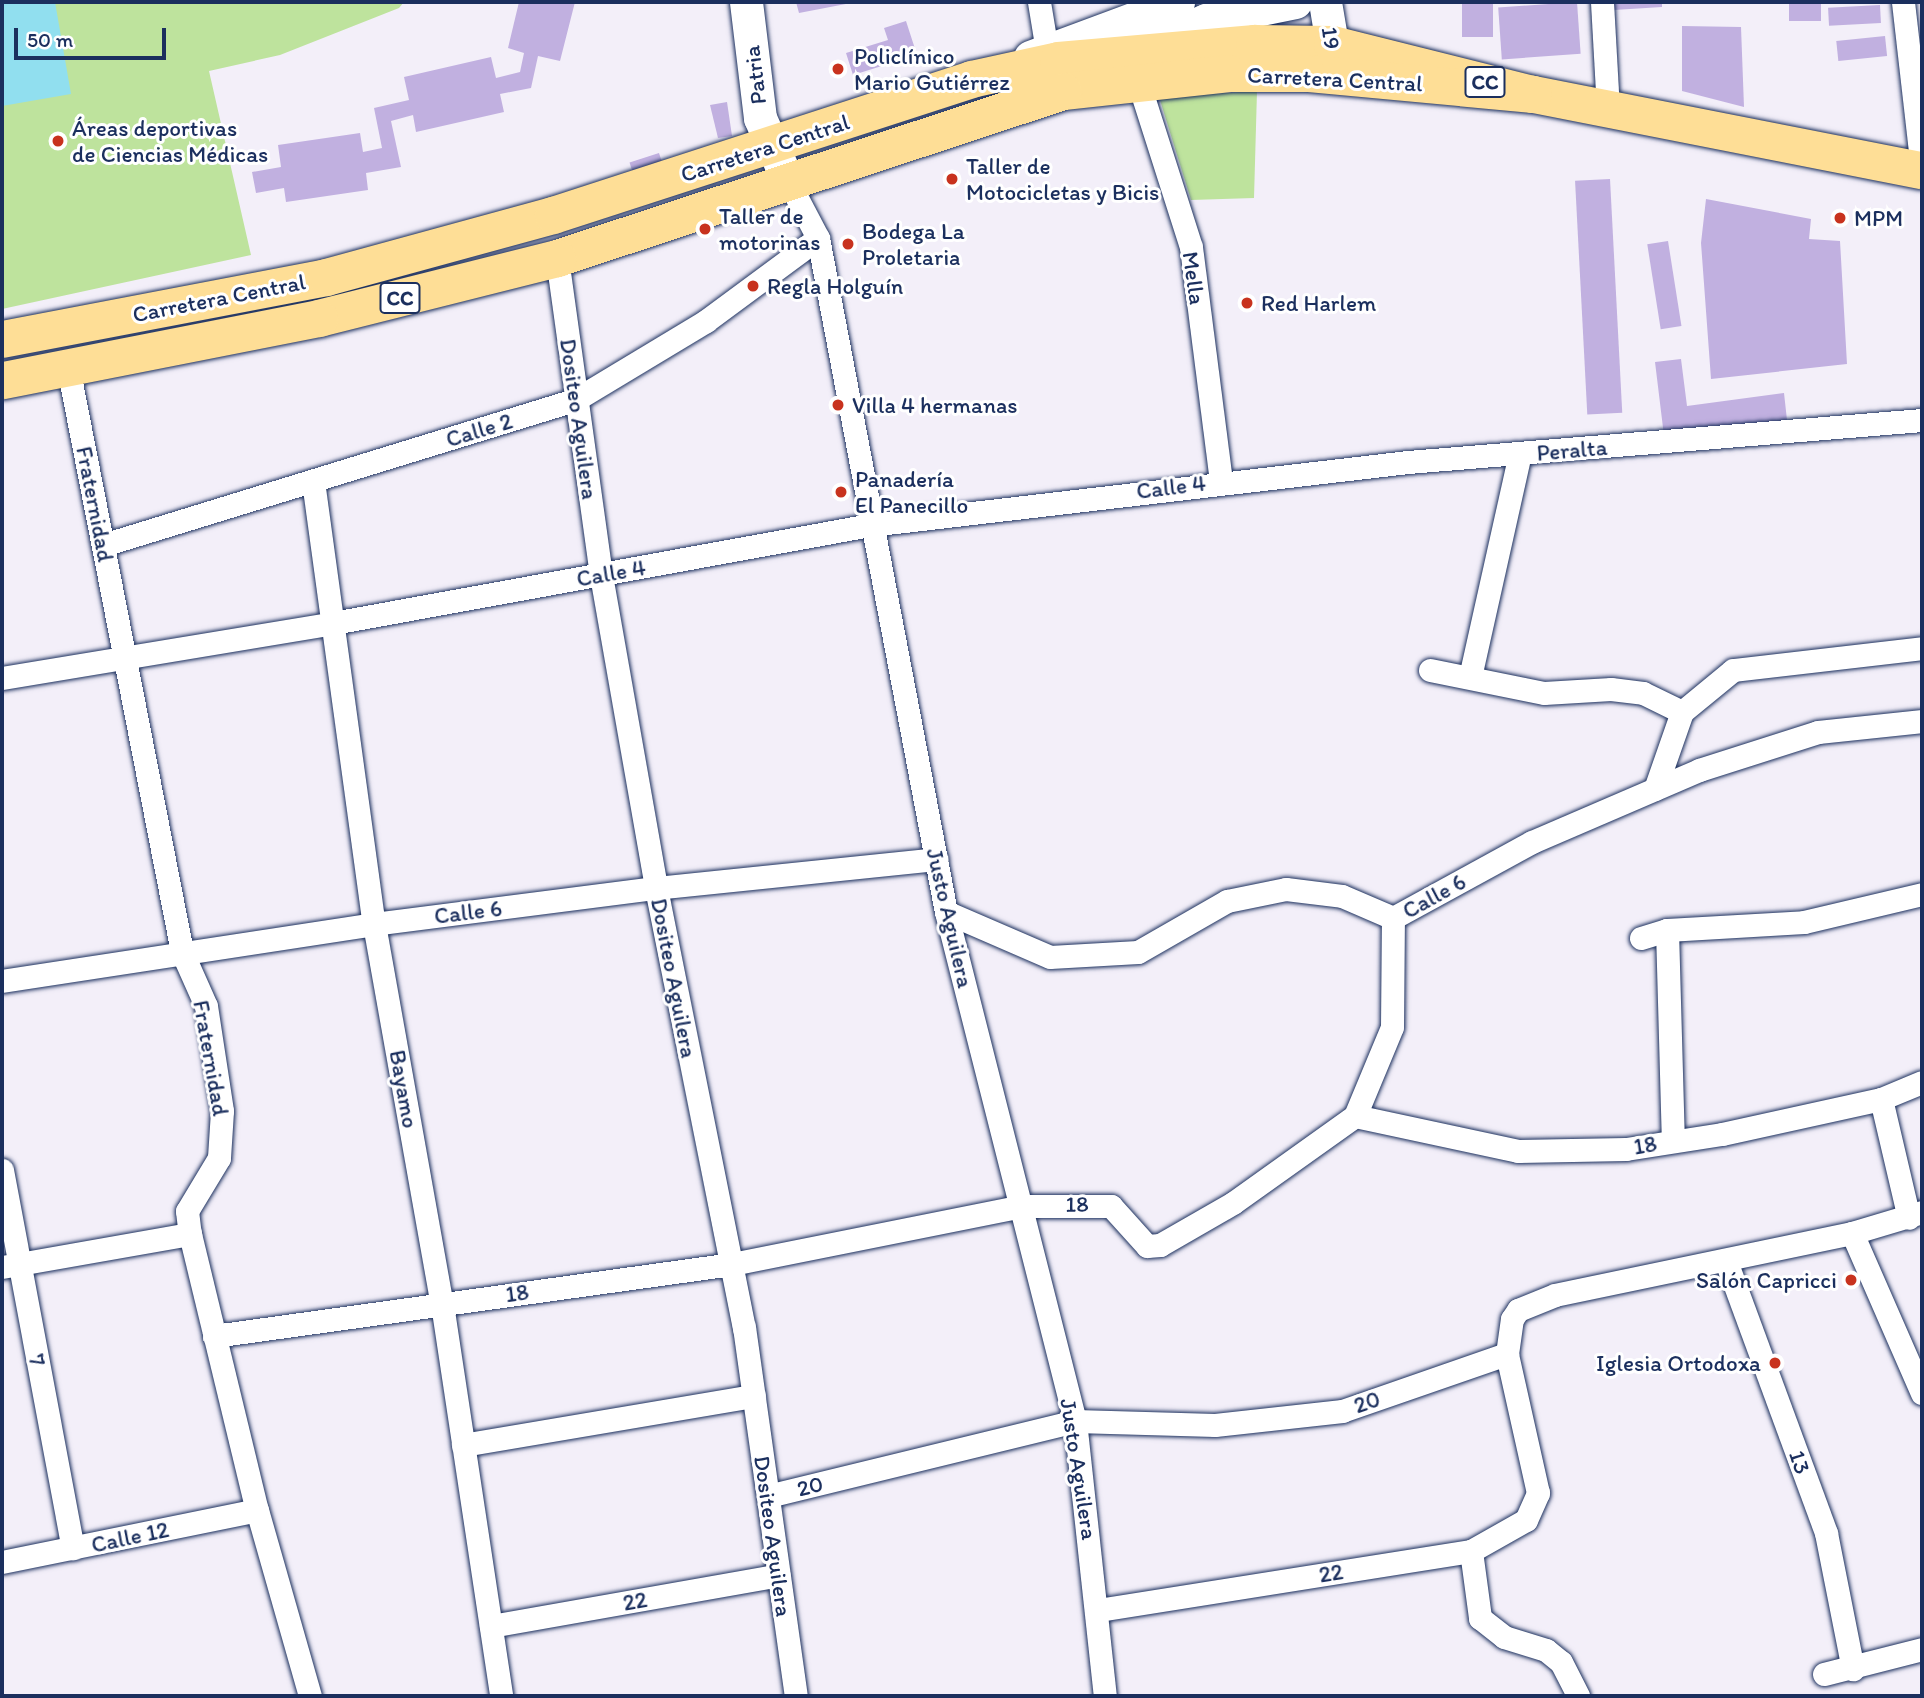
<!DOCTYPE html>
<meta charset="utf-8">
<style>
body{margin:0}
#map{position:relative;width:1924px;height:1698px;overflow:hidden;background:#f3eff9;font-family:Itim,sans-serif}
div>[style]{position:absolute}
.green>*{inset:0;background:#bee39d}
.water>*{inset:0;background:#91dfef}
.building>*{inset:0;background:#c1b0e0;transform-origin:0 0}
.roads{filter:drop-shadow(0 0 2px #1b2f5e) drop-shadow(0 0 2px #1b2f5e)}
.street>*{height:23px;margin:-11.5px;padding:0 11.5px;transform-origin:11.5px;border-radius:11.5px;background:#fff}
.secondary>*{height:33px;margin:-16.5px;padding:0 16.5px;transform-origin:16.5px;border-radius:16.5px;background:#fff}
.primary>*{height:37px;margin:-18.5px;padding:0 18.5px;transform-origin:18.5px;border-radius:18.5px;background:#fede96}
.dots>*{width:19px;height:19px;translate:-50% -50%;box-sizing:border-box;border:4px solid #fff;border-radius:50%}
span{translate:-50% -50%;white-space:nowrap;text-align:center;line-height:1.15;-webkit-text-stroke:6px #fff;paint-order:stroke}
.shield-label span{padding:2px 5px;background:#fff;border:2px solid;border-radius:5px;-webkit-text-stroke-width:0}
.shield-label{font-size:21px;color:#1b2f5e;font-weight:700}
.street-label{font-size:23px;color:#1b2f5e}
.poi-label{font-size:23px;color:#1b2f5e}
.left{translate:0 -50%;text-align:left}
.right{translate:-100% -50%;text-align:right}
.frame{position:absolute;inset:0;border:4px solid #1b2f5e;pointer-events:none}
.scale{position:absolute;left:14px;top:28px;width:152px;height:32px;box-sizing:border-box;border:4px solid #1b2f5e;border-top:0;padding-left:9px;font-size:21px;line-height:24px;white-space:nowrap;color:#1b2f5e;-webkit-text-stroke:5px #fff;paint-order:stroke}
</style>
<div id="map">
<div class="green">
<div style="clip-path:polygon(2px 2px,404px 2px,399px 8px,280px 55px,209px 71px,251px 255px,2px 309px)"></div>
<div style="clip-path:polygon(1257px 91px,1254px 198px,1191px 200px,1159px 97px)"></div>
</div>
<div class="water">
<div style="clip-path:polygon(2px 2px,55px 2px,71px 94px,2px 106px)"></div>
</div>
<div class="building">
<div style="clip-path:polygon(519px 2px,575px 2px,560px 61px,538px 56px,531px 88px,500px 94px,504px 112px,416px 132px,413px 115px,391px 121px,401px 167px,366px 173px,368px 190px,286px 202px,284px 188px,256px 193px,252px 172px,281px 167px,278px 145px,360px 133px,363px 152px,382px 148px,374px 108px,409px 100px,404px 77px,491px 57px,496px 78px,520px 72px,524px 53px,508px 48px)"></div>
<div style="clip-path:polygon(796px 2px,851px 2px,851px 3px,799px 13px)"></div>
<div style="left:1462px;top:2px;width:31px;height:35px"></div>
<div style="left:1577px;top:2px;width:52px;height:79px;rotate:86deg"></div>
<div style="clip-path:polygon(1613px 2px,1662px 2px,1662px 7px,1614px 10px)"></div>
<div style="left:1789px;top:2px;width:32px;height:19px"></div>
<div style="left:1880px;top:5px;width:18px;height:52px;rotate:87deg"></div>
<div style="clip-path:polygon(906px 21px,917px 55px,853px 75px,846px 53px,888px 40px,884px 28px)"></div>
<div style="clip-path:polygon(1682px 26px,1741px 27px,1744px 107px,1682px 91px)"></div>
<div style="left:1885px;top:36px;width:20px;height:49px;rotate:84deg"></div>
<div style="clip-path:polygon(727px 102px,732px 136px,718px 138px,710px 105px)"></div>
<div style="left:659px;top:153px;width:13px;height:31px;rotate:72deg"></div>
<div style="left:1610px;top:179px;width:234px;height:35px;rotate:87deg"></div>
<div style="clip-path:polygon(1706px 199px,1811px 219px,1809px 239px,1840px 241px,1847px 364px,1711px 379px,1701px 243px)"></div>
<div style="left:1668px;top:241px;width:86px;height:21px;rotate:81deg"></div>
<div style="clip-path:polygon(1681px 359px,1687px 406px,1784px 393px,1787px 420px,1664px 436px,1655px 362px)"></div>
</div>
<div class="roads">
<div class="street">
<div style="left:1039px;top:2px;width:50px;rotate:80.7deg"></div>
<div style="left:1602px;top:2px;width:106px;rotate:86.8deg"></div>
<div style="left:1903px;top:2px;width:169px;rotate:83.5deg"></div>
<div style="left:1138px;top:81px;width:174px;rotate:72.3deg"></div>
<div style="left:1191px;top:247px;width:236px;rotate:82.7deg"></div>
<div style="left:787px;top:179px;width:67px;rotate:62.3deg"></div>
<div style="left:818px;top:238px;width:686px;rotate:79.25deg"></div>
<div style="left:946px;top:912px;width:525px;rotate:75.78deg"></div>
<div style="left:1075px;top:1421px;width:277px;rotate:83.8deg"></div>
<div style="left:557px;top:258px;width:320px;rotate:82.1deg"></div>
<div style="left:601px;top:575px;width:318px;rotate:80deg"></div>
<div style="left:656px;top:888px;width:448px;rotate:78.7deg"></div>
<div style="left:744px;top:1327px;width:373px;rotate:82deg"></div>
<div style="left:68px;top:367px;width:596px;rotate:78.97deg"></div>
<div style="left:182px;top:952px;width:59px;rotate:66deg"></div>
<div style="left:206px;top:1006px;width:106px;rotate:81.3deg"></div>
<div style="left:222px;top:1111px;width:47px;rotate:93.7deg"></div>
<div style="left:219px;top:1158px;width:62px;rotate:121.1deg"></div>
<div style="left:187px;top:1211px;width:23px;rotate:83deg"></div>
<div style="left:190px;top:1234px;width:284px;rotate:76.4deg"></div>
<div style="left:257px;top:1510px;width:193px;rotate:74.1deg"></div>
<div style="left:313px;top:481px;width:447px;rotate:82.2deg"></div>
<div style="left:374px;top:924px;width:386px;rotate:79.9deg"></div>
<div style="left:442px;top:1304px;width:396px;rotate:81.4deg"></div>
<div style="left:103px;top:545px;width:494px;rotate:-17.1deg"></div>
<div style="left:575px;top:400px;width:153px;rotate:-31.1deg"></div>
<div style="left:706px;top:321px;width:139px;rotate:-36.5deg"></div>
<div style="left:1430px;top:670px;width:116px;rotate:11.4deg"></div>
<div style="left:1544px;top:693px;width:67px;rotate:-3.4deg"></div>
<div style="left:1611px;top:689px;width:32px;rotate:7deg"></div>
<div style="left:1643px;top:693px;width:43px;rotate:26deg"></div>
<div style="left:1470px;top:677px;width:229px;rotate:-77.4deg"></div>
<div style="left:2px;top:678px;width:336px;rotate:-9.4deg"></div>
<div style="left:333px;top:623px;width:546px;rotate:-10.34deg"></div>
<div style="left:870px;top:525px;width:542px;rotate:-6.68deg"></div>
<div style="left:1408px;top:462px;width:516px;rotate:-4.67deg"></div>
<div style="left:1655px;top:789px;width:82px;rotate:-70.7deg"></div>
<div style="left:1682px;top:712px;width:66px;rotate:-39.5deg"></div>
<div style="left:1733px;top:670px;width:190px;rotate:-6.6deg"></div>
<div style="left:946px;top:912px;width:113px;rotate:23.4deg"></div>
<div style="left:1050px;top:957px;width:88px;rotate:-3.3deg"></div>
<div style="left:1138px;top:952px;width:103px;rotate:-29.8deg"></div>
<div style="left:1227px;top:901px;width:60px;rotate:-11.5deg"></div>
<div style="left:1286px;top:889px;width:56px;rotate:7.1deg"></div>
<div style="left:1342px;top:896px;width:56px;rotate:23.3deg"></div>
<div style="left:1393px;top:918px;width:158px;rotate:-28.7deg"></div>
<div style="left:1532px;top:842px;width:182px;rotate:-23.3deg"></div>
<div style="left:1699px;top:770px;width:125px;rotate:-17.7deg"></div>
<div style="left:1818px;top:732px;width:105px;rotate:-6deg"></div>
<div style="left:1667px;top:930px;width:210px;rotate:88.4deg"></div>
<div style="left:1641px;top:938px;width:27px;rotate:-17deg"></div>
<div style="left:1667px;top:930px;width:137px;rotate:-3.3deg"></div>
<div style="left:1804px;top:922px;width:121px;rotate:-13.3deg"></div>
<div style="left:2px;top:981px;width:376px;rotate:-8.7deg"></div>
<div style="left:374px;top:924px;width:284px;rotate:-7.3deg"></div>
<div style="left:656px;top:888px;width:282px;rotate:-5.9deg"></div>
<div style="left:1881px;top:1099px;width:122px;rotate:76.8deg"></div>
<div style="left:1355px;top:1116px;width:96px;rotate:-67.4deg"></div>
<div style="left:1392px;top:1027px;width:109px;rotate:-89.5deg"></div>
<div style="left:2px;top:1170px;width:385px;rotate:79.4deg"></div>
<div style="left:1852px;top:1233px;width:175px;rotate:66.4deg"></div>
<div style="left:1726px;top:1261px;width:290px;rotate:69.8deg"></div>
<div style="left:1826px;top:1533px;width:139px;rotate:78.8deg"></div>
<div style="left:2px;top:1267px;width:191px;rotate:-10deg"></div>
<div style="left:214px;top:1336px;width:523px;rotate:-7.91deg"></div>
<div style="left:732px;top:1264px;width:296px;rotate:-11.3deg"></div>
<div style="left:1022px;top:1206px;width:89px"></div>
<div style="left:1111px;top:1206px;width:54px;rotate:48deg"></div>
<div style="left:1147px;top:1246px;width:13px;rotate:-4deg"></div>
<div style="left:1160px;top:1245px;width:84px;rotate:-29.9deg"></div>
<div style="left:1233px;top:1203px;width:150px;rotate:-35.5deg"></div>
<div style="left:1355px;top:1116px;width:167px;rotate:12.1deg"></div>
<div style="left:1518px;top:1151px;width:108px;rotate:-1.1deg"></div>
<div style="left:1626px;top:1149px;width:97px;rotate:-8.9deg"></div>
<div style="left:1722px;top:1134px;width:163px;rotate:-12.4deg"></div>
<div style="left:1881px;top:1099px;width:44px;rotate:-22.5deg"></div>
<div style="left:463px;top:1445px;width:295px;rotate:-9.6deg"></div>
<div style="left:768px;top:1496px;width:316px;rotate:-13.7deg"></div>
<div style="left:1075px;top:1421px;width:140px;rotate:1.6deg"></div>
<div style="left:1215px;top:1425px;width:128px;rotate:-6.3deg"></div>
<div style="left:1342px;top:1411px;width:175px;rotate:-19.1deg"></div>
<div style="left:1471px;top:1551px;width:68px;rotate:82.3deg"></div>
<div style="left:1480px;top:1618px;width:31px;rotate:38deg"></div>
<div style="left:1504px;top:1637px;width:44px;rotate:17.2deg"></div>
<div style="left:1546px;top:1650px;width:19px;rotate:39deg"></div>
<div style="left:1561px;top:1662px;width:38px;rotate:63deg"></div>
<div style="left:2px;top:1562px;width:260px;rotate:-11.5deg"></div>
<div style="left:1098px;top:1610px;width:378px;rotate:-9deg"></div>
<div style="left:1471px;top:1551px;width:63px;rotate:-29.4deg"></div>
<div style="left:1526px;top:1520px;width:30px;rotate:-66deg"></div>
<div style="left:1538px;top:1493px;width:142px;rotate:-102.6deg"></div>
<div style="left:1507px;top:1354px;width:35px;rotate:-82deg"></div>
<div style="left:1512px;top:1319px;width:11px;rotate:-56deg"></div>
<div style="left:1518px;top:1310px;width:40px;rotate:-22deg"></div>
<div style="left:1555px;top:1295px;width:303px;rotate:-11.8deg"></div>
<div style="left:1852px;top:1233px;width:73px;rotate:-16.7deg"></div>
<div style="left:491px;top:1626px;width:292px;rotate:-10deg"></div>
<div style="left:1824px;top:1674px;width:101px;rotate:-14.3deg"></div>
</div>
<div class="secondary">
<div style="left:746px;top:2px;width:117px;rotate:83.1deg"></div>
<div style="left:760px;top:118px;width:67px;rotate:66.1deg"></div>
<div style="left:1325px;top:2px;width:67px;rotate:80.5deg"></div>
<div style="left:1139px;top:48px;width:73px;rotate:-22.7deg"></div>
<div style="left:1206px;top:20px;width:91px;rotate:-11.4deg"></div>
<div style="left:1030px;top:57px;width:158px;rotate:-20.4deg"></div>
</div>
<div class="primary">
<div style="left:1533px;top:94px;width:396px;rotate:11.1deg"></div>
<div style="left:2px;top:339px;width:330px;rotate:-10.8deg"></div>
<div style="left:326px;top:277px;width:235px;rotate:-15.3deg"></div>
<div style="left:553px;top:215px;width:440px;rotate:-18deg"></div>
<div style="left:971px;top:79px;width:89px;rotate:-12.3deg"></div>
<div style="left:1058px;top:60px;width:197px;rotate:-5deg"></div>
<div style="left:1254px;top:43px;width:78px;rotate:0.7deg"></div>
<div style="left:1332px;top:44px;width:207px;rotate:14deg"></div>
<div style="left:1533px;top:94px;width:228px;rotate:-174.7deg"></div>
<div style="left:1306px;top:73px;width:77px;rotate:180deg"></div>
<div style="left:1229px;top:73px;width:167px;rotate:173.8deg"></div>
<div style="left:1063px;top:91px;width:533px;rotate:161.74deg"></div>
<div style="left:557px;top:258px;width:245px;rotate:165.9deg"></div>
<div style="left:319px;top:318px;width:323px;rotate:168.9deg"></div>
</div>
</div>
<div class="dots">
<div style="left:838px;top:69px;background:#c8321e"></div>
<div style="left:58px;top:141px;background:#c8321e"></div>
<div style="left:952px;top:179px;background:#c8321e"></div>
<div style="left:1840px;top:218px;background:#c8321e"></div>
<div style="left:705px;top:229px;background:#c8321e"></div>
<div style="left:848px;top:244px;background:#c8321e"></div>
<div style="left:753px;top:286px;background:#c8321e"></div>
<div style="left:1247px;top:303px;background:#c8321e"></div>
<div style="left:838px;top:405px;background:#c8321e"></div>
<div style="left:841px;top:492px;background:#c8321e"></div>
<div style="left:1851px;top:1280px;background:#c8321e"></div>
<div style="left:1775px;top:1363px;background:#c8321e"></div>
</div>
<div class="shield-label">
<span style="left:1485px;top:82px">CC</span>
<span style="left:400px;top:298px">CC</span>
</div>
<div class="street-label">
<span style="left:1331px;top:38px;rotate:81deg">19</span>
<span style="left:755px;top:75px;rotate:-97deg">Patria</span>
<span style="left:1335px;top:79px;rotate:3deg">Carretera Central</span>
<span style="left:765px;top:148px;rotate:-18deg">Carretera Central</span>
<span style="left:1194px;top:278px;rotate:82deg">Mella</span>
<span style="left:219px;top:298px;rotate:-11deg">Carretera Central</span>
<span style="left:579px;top:419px;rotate:82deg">Dositeo Aguilera</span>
<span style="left:479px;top:430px;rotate:-17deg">Calle 2</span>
<span style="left:1572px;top:450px;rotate:-5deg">Peralta</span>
<span style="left:1171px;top:487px;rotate:-7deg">Calle 4</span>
<span style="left:95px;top:504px;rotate:79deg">Fraternidad</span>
<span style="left:611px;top:573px;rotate:-10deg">Calle 4</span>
<span style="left:1434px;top:896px;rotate:-29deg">Calle 6</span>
<span style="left:468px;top:912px;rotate:-7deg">Calle 6</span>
<span style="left:950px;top:918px;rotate:77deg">Justo Aguilera</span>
<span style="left:674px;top:978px;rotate:79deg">Dositeo Aguilera</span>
<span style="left:211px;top:1058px;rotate:80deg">Fraternidad</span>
<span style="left:404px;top:1089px;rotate:80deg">Bayamo</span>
<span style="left:1645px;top:1145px;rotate:-10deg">18</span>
<span style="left:1077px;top:1204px;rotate:-1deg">18</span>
<span style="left:517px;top:1293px;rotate:-8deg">18</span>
<span style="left:37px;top:1360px;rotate:79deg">7</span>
<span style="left:1367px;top:1402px;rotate:-19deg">20</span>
<span style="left:1800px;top:1462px;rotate:71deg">13</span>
<span style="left:1079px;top:1469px;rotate:81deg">Justo Aguilera</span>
<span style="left:810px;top:1486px;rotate:-14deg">20</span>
<span style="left:773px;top:1536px;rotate:82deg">Dositeo Aguilera</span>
<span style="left:130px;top:1537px;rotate:-12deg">Calle 12</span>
<span style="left:1331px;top:1573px;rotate:-9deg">22</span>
<span style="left:635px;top:1601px;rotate:-10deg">22</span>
</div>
<div class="poi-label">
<span class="left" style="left:854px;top:69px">Policlínico<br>Mario Gutiérrez</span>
<span class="left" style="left:72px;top:141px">Áreas deportivas<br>de Ciencias Médicas</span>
<span class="left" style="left:966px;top:179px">Taller de<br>Motocicletas y Bicis</span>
<span class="left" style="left:719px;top:229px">Taller de<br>motorinas</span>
<span class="left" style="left:1854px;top:218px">MPM</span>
<span class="left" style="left:862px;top:244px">Bodega La<br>Proletaria</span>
<span class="left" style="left:767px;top:286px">Regla Holguín</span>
<span class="left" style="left:1261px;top:303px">Red Harlem</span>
<span class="left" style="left:852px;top:405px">Villa 4 hermanas</span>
<span class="left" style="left:855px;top:492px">Panadería<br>El Panecillo</span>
<span class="right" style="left:1837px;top:1280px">Salón Capricci</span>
<span class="right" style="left:1761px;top:1363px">Iglesia Ortodoxa</span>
</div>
<div class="frame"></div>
<div class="scale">50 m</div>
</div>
